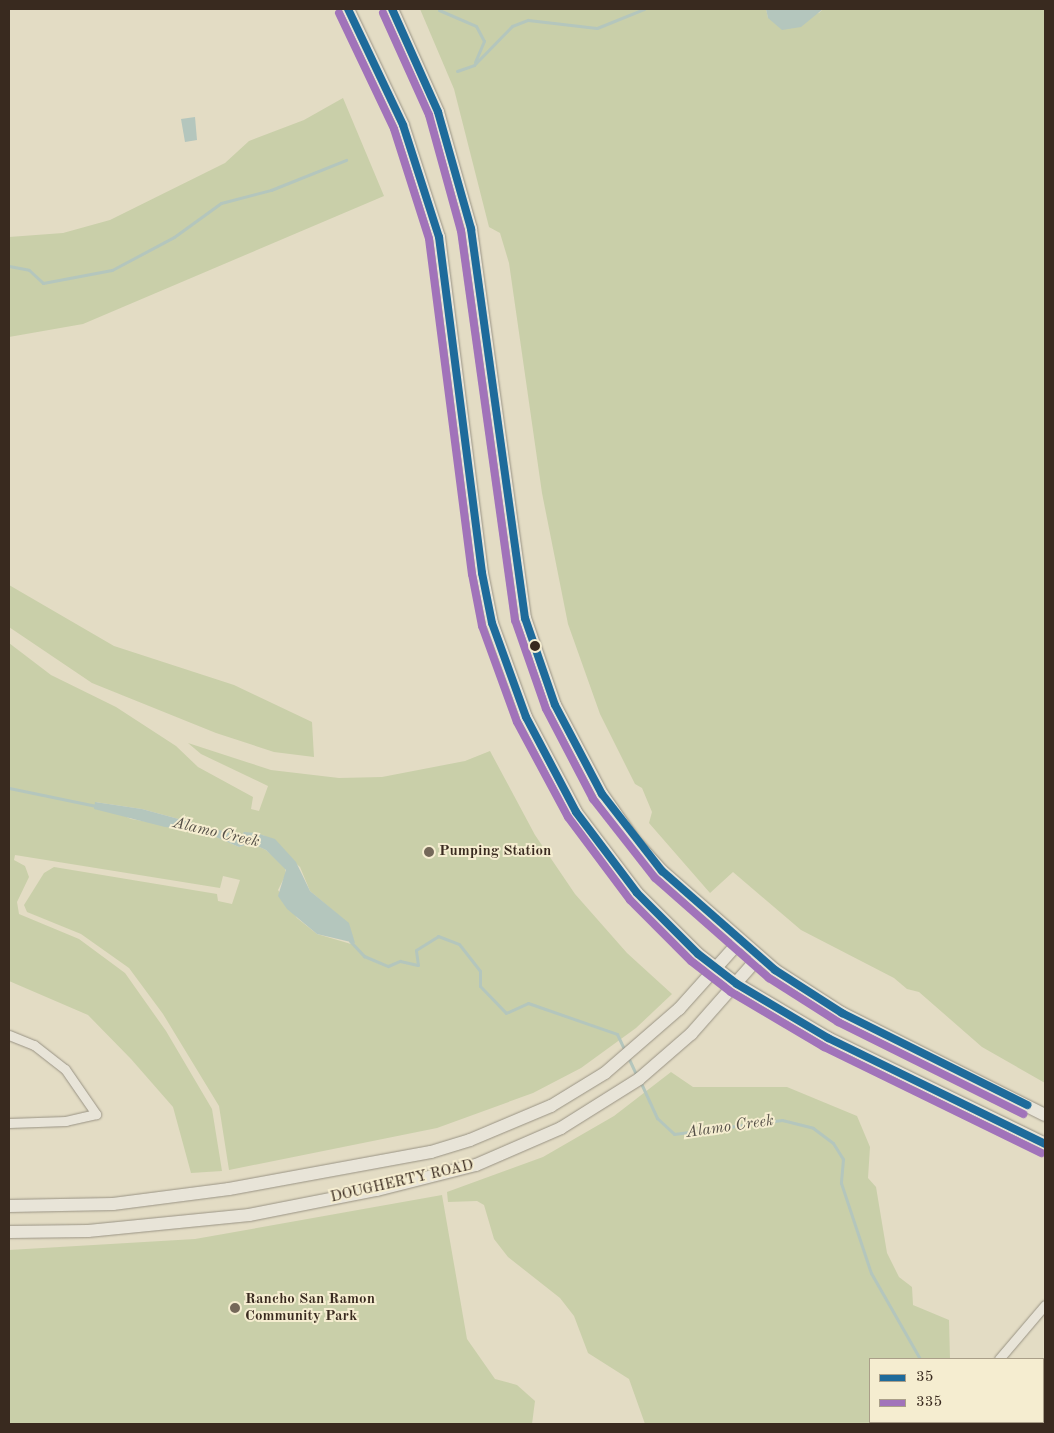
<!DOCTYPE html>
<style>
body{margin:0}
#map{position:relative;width:1054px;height:1433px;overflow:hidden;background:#e3dcc4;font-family:"Old Standard TT",serif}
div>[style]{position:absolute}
.green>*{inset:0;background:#c9cfa9}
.water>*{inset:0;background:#b4c6bd}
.stream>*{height:3px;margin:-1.5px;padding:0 1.5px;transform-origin:1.5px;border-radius:1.5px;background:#b4c6bd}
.roads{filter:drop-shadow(0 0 1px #999384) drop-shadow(0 0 1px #999384)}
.minor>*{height:9px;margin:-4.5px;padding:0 4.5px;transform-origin:4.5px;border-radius:4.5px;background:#e8e4d8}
.secondary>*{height:12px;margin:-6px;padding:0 6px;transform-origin:6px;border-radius:6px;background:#e8e4d8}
.bus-1>*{height:8px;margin:-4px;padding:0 4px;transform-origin:4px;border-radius:4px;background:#1e6b9b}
.bus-2>*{height:8px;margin:-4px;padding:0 4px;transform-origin:4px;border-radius:4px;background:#a173ba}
.dots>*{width:14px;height:14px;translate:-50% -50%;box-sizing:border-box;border:2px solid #f5edd0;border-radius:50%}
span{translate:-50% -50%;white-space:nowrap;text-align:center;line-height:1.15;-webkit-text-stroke:4px #f5edd0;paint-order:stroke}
.poi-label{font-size:15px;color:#392a1f;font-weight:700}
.left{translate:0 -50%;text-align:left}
.street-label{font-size:15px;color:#392a1f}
.water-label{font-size:16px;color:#534e46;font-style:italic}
.frame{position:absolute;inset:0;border:10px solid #392a1f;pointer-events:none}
.legend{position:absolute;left:869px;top:1358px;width:175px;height:65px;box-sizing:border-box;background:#f5edd0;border:1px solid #aa9f89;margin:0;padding:6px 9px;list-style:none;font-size:15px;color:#392a1f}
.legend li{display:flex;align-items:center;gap:10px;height:25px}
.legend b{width:25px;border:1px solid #aa9f89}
</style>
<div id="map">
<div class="green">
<div style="clip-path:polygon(420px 9px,766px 9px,768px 18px,819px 13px,823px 9px,1045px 9px,1045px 1083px,982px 1047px,919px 992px,907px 989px,894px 978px,801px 930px,733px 872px,710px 893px,649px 823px,652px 812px,642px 788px,635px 784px,600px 714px,568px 624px,542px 493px,509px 263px,500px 233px,489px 227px,454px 89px)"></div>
<div style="clip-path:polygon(343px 98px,384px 196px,83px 324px,9px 337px,9px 237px,63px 233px,110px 220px,225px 163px,249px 141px,304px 120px)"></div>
<div style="clip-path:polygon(9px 585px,114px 646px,234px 685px,312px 722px,314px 757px,274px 752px,216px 733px,92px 683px,9px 627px)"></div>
<div style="clip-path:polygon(evenodd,9px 643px,51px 675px,116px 707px,176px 746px,198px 767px,253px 797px,251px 809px,259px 811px,268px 786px,201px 754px,188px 743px,271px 770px,339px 778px,382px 777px,465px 761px,490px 751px,535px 835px,575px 894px,627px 953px,672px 994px,636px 1028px,581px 1068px,533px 1093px,437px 1128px,229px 1170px,219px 1106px,163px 1014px,129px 968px,81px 934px,27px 912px,24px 905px,44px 873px,54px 867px,217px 894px,218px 901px,232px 904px,240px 880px,223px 876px,220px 888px,15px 855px,14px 860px,25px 866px,29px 877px,17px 902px,19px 914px,79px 939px,125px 973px,166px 1031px,212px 1109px,222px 1171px,191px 1173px,173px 1107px,131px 1059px,88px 1015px,9px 981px,9px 643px,95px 802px,142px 809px,241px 836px,255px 833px,265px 836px,300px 867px,310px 891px,349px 924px,351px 944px,317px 934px,297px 918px,278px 890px,286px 874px,285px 867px,266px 850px,251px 843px,239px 847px,202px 831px,131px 819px,95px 802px)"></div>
<div style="clip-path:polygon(671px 1072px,693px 1087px,787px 1087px,857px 1116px,870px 1147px,868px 1178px,876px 1187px,887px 1253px,899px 1277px,912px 1287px,913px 1305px,949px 1320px,950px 1359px,870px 1359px,870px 1422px,967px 1424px,645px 1424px,629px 1379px,588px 1353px,574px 1316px,560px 1298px,508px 1257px,494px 1239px,484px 1205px,477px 1201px,448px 1202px,447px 1192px,543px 1157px,614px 1116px)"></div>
<div style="clip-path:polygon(442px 1195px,467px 1339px,495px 1379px,517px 1385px,535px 1401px,532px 1424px,9px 1424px,9px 1250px,195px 1239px)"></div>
</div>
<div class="water">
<div style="clip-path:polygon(766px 9px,823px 9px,801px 27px,782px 30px,768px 18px)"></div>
<div style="clip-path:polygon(195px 117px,197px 140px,185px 142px,181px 119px)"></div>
<div style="clip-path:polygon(95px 802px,142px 809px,241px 836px,244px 832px,256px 833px,275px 839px,296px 862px,310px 891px,349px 923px,355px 943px,317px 934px,287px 909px,278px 896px,286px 870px,266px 850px,251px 843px,239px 847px,202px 831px,165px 827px,94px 809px)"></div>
</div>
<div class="stream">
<div style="left:439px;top:10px;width:40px;rotate:23.4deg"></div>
<div style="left:476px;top:26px;width:17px;rotate:62deg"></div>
<div style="left:484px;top:41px;width:23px;rotate:113deg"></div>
<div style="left:457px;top:71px;width:18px;rotate:-19deg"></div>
<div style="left:474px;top:65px;width:54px;rotate:-45.7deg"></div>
<div style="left:512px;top:26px;width:17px;rotate:-21deg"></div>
<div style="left:528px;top:20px;width:69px;rotate:6.6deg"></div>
<div style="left:597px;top:28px;width:51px;rotate:-22deg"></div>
<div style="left:9px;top:266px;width:20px;rotate:11deg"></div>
<div style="left:29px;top:270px;width:19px;rotate:43deg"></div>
<div style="left:43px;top:283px;width:70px;rotate:-10.7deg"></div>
<div style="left:112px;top:270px;width:70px;rotate:-28deg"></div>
<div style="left:174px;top:237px;width:58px;rotate:-35.9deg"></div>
<div style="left:221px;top:203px;width:52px;rotate:-14.6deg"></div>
<div style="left:271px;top:190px;width:81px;rotate:-21.8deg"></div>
<div style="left:9px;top:788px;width:89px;rotate:11.7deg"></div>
<div style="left:350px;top:941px;width:21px;rotate:47deg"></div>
<div style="left:364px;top:956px;width:26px;rotate:23deg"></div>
<div style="left:388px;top:966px;width:13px;rotate:-23deg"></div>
<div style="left:400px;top:961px;width:18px;rotate:13deg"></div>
<div style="left:418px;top:965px;width:15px;rotate:-98deg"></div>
<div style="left:416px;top:950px;width:26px;rotate:-32deg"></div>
<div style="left:438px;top:936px;width:22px;rotate:21deg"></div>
<div style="left:459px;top:944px;width:34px;rotate:52deg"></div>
<div style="left:480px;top:971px;width:15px;rotate:90deg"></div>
<div style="left:480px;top:986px;width:37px;rotate:46deg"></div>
<div style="left:506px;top:1013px;width:24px;rotate:-24deg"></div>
<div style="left:528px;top:1003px;width:94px;rotate:19.2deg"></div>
<div style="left:617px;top:1034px;width:19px;rotate:65deg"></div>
<div style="left:628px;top:1057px;width:21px;rotate:65deg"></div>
<div style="left:640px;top:1081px;width:41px;rotate:65.3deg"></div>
<div style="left:657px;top:1118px;width:23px;rotate:43deg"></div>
<div style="left:674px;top:1134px;width:109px;rotate:-7.4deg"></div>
<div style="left:782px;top:1120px;width:32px;rotate:14deg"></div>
<div style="left:813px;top:1128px;width:25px;rotate:37deg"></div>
<div style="left:833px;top:1143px;width:19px;rotate:58deg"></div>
<div style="left:843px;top:1159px;width:24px;rotate:95deg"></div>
<div style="left:841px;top:1183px;width:95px;rotate:71.6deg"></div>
<div style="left:871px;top:1273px;width:99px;rotate:60.3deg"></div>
<div style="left:951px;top:1422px;width:2px;rotate:63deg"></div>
</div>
<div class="roads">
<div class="minor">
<div style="left:9px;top:1035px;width:27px;rotate:22deg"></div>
<div style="left:34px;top:1045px;width:39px;rotate:38deg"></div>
<div style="left:65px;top:1069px;width:55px;rotate:55.4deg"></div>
<div style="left:96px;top:1114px;width:31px;rotate:167deg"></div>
<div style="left:66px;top:1121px;width:57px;rotate:178deg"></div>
<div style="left:999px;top:1359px;width:71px;rotate:-49.6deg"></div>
<div style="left:988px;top:1422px;width:3px;rotate:45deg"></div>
</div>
<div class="secondary">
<div style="left:348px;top:9px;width:128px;rotate:64.6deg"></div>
<div style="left:403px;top:125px;width:118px;rotate:72.2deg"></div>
<div style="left:439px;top:237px;width:339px;rotate:82.7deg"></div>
<div style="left:482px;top:573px;width:51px;rotate:78.7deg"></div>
<div style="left:492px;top:623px;width:100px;rotate:70.1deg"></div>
<div style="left:526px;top:717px;width:107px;rotate:62.2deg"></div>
<div style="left:576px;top:812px;width:101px;rotate:53deg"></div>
<div style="left:637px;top:893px;width:86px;rotate:45deg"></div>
<div style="left:698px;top:954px;width:49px;rotate:37.6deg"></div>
<div style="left:737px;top:984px;width:106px;rotate:30.7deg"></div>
<div style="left:828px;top:1038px;width:242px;rotate:26deg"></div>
<div style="left:392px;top:9px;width:113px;rotate:65.9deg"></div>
<div style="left:438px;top:112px;width:122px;rotate:74.2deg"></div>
<div style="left:471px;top:229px;width:393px;rotate:82.1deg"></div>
<div style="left:525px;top:618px;width:92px;rotate:71deg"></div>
<div style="left:555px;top:705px;width:101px;rotate:62.2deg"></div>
<div style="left:602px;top:794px;width:57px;rotate:54.9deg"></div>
<div style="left:635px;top:841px;width:40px;rotate:48deg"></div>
<div style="left:662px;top:871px;width:150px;rotate:41.2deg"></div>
<div style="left:775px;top:970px;width:80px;rotate:32.7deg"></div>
<div style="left:842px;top:1013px;width:227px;rotate:26.7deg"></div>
<div style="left:9px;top:1206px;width:104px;rotate:-1.1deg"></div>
<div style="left:113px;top:1204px;width:117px;rotate:-7.4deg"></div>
<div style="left:229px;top:1189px;width:205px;rotate:-10.4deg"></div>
<div style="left:431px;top:1152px;width:41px;rotate:-17.1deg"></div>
<div style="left:470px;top:1140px;width:88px;rotate:-22.8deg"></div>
<div style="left:551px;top:1106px;width:63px;rotate:-31.4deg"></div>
<div style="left:605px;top:1073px;width:98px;rotate:-40.9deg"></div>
<div style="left:679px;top:1009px;width:91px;rotate:-48.1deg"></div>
<div style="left:9px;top:1232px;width:79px;rotate:-0.7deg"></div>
<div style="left:88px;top:1231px;width:162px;rotate:-5.7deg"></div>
<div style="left:249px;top:1215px;width:130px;rotate:-11.1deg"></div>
<div style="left:377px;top:1190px;width:102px;rotate:-14.2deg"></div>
<div style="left:476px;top:1165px;width:93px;rotate:-23.5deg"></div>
<div style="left:561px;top:1128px;width:92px;rotate:-32.1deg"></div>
<div style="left:639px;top:1079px;width:69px;rotate:-40.9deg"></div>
<div style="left:691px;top:1034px;width:103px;rotate:-48.6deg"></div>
</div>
</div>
<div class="bus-1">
<div style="left:348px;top:9px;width:128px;rotate:64.6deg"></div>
<div style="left:403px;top:125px;width:118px;rotate:72.2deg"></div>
<div style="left:439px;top:237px;width:339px;rotate:82.7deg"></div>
<div style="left:482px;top:573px;width:51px;rotate:78.7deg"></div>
<div style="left:492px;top:623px;width:100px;rotate:70.1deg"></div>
<div style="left:526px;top:717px;width:107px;rotate:62.2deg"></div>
<div style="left:576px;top:812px;width:101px;rotate:53deg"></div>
<div style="left:637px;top:893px;width:86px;rotate:45deg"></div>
<div style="left:698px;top:954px;width:49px;rotate:37.6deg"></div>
<div style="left:737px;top:984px;width:106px;rotate:30.7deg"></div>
<div style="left:828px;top:1038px;width:242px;rotate:26deg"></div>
<div style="left:392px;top:9px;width:113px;rotate:65.9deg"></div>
<div style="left:438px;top:112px;width:122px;rotate:74.2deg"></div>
<div style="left:471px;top:229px;width:393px;rotate:82.1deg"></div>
<div style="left:525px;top:618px;width:92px;rotate:71deg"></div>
<div style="left:555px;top:705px;width:101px;rotate:62.2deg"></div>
<div style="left:602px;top:794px;width:98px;rotate:52.1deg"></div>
<div style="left:662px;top:871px;width:150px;rotate:41.2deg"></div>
<div style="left:775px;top:970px;width:80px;rotate:32.7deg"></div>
<div style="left:842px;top:1013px;width:207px;rotate:26.4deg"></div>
</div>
<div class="bus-2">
<div style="left:339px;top:13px;width:128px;rotate:64.6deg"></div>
<div style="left:394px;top:129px;width:115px;rotate:72.3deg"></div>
<div style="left:429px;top:239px;width:338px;rotate:82.7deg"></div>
<div style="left:472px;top:574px;width:53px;rotate:79.1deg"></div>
<div style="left:482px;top:626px;width:102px;rotate:70deg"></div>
<div style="left:517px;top:722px;width:108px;rotate:61.8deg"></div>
<div style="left:568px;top:817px;width:104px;rotate:53.2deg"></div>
<div style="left:630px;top:900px;width:86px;rotate:45deg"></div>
<div style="left:691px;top:961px;width:51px;rotate:37.8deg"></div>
<div style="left:731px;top:992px;width:108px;rotate:30.6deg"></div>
<div style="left:824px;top:1047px;width:242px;rotate:26deg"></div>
<div style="left:383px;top:13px;width:112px;rotate:65.7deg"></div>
<div style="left:429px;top:115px;width:120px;rotate:74.6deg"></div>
<div style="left:461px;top:231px;width:393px;rotate:82.1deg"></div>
<div style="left:515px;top:620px;width:94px;rotate:70.8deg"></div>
<div style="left:546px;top:709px;width:102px;rotate:62.4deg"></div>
<div style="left:593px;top:799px;width:100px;rotate:51.9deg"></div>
<div style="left:655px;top:878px;width:152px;rotate:41.3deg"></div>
<div style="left:769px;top:978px;width:82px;rotate:32.5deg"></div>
<div style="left:838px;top:1022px;width:207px;rotate:26.4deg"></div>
</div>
<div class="dots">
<div style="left:535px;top:646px;background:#392a1f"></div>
<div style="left:429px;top:852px;background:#746859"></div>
<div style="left:235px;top:1308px;background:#746859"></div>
</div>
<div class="poi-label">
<span class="left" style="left:439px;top:852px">Pumping Station</span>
<span class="left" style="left:245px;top:1308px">Rancho San Ramon<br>Community Park</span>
</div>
<div class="street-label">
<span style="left:402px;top:1182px;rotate:-13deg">DOUGHERTY ROAD</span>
</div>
<div class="water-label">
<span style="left:216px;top:833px;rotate:13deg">Alamo Creek</span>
<span style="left:730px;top:1127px;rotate:-8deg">Alamo Creek</span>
</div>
<div class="frame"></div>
<ul class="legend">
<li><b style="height:6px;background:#1e6b9b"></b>35</li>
<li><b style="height:6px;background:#a173ba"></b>335</li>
</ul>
</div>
